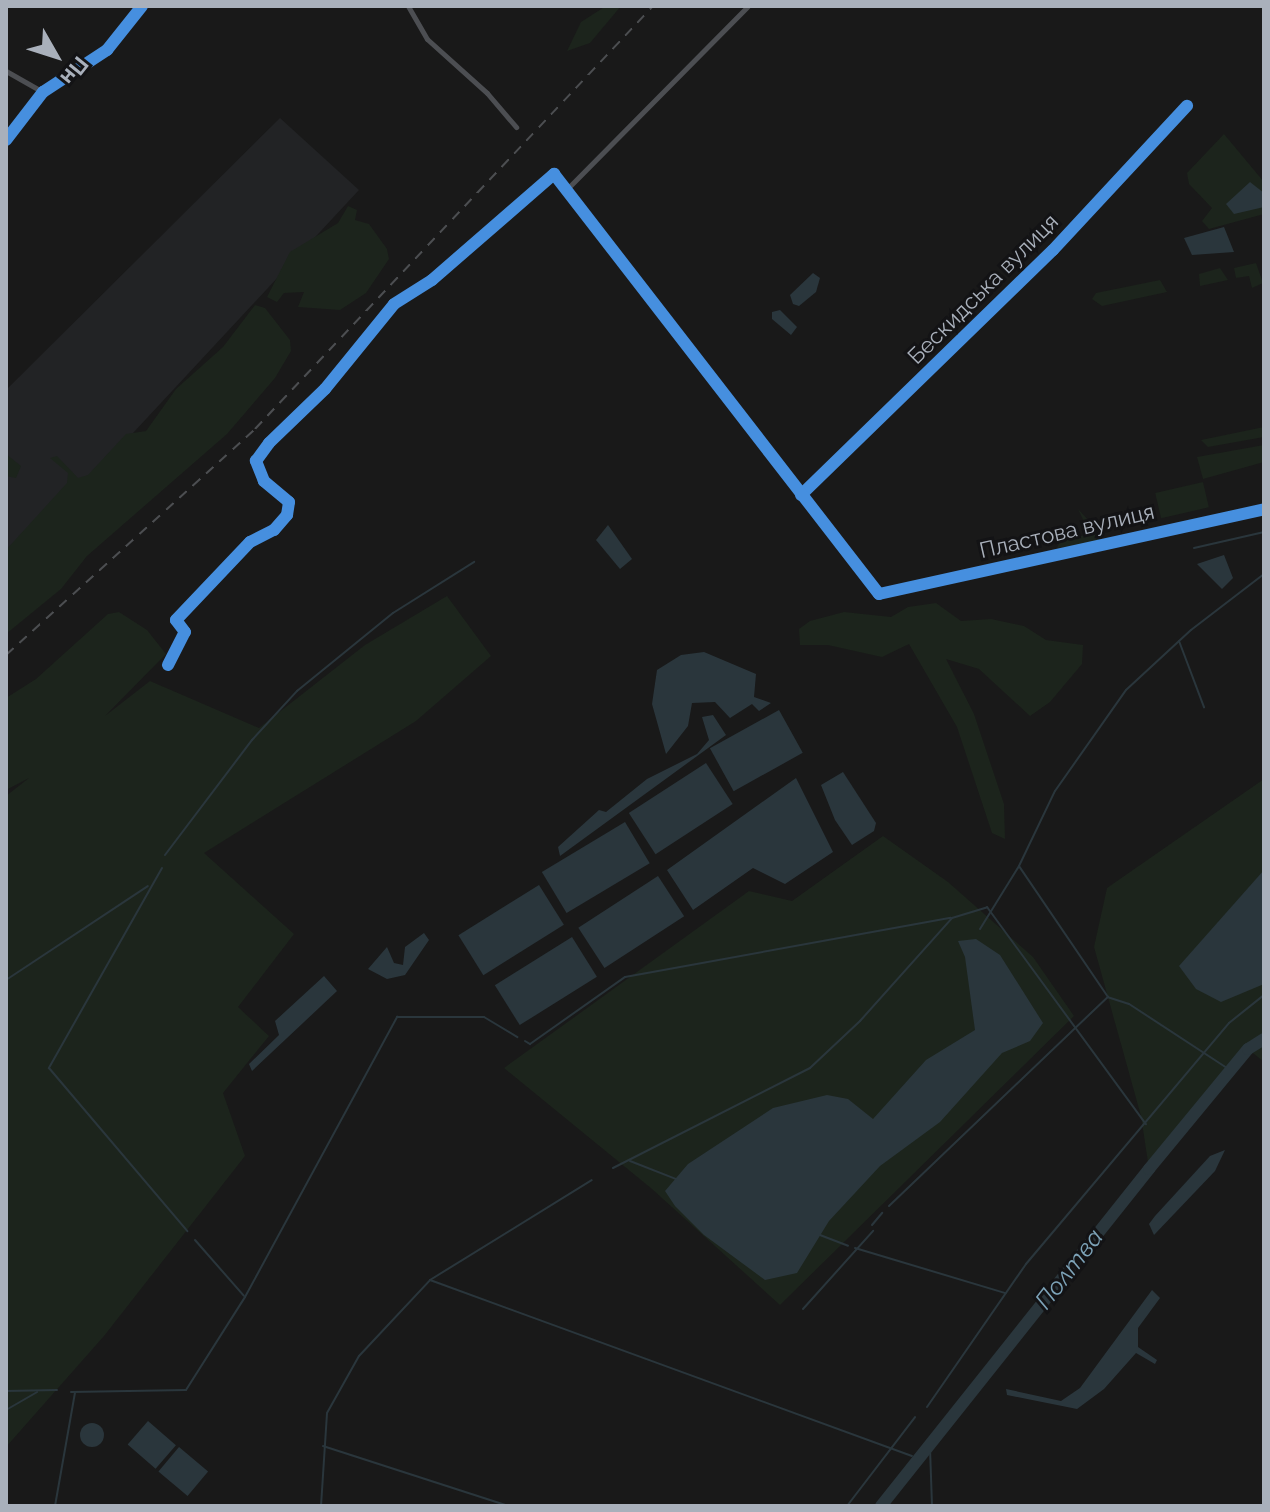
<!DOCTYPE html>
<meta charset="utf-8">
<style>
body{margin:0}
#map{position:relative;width:1270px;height:1512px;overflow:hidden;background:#191919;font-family:Raleway,sans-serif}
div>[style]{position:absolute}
.built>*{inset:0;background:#222325}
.green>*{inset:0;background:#1c241c;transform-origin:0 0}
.water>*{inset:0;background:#2a363c;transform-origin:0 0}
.round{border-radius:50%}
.stream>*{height:2px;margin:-1px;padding:0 1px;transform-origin:1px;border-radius:1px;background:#2a363c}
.river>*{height:12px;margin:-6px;padding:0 6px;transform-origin:6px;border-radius:6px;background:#2a363c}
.street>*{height:5px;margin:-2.5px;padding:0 2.5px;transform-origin:2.5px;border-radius:2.5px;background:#4c4e52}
.rail>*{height:2px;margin-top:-1px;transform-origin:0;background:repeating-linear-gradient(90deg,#4c4e51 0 10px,transparent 0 18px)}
.cycleway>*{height:12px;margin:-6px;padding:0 6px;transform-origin:6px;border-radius:6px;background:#468fdf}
span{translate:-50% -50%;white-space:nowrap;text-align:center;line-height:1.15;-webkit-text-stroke:6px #131315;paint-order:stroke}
.street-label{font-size:22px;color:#a9b0bb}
.water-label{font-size:24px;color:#7da3b8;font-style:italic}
.frame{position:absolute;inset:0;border:8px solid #a9b0bb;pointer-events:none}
.north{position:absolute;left:16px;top:16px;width:80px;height:80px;-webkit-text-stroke:6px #131315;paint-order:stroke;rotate:129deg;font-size:22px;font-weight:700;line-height:32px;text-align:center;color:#a9b0bb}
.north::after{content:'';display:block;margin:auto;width:28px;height:36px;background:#a9b0bb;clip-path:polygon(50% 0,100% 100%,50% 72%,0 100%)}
</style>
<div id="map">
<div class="built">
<div style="clip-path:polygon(280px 118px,359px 190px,107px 461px,6px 555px,6px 390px)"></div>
</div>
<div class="green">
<div style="clip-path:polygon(606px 6px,621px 6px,590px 43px,567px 51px,581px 22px)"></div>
<div style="clip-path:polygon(1224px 134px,1264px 182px,1264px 214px,1209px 229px,1202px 221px,1212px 208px,1189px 184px,1187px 173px)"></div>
<div style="clip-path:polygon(348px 206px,357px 210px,355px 220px,369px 224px,387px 249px,389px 259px,366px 293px,340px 310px,298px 307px,304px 292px,284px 293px,277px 302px,267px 297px,290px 252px,338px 223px)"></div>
<div style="clip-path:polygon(1256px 263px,1263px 283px,1252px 288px,1249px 276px,1236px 278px,1234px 268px)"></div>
<div style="clip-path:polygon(1220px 268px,1228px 280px,1200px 286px,1199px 274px)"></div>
<div style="clip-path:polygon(1160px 280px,1167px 292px,1102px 306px,1092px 299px,1096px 293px)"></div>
<div style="clip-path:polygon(255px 305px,265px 308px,290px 340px,291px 351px,275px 378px,227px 434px,87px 556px,61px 589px,6px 634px,6px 550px,67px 483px,68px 473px,50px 458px,57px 456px,78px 478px,88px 475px,126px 434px,146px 431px,176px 389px,223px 347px)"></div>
<div style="clip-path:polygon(1264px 427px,1264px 437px,1208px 447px,1201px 440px)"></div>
<div style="clip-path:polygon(1264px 445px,1264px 462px,1203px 479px,1197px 457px)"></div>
<div style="clip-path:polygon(6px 454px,21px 466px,16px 478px,6px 476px)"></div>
<div style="left:1203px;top:482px;width:26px;height:49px;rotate:77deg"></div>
<div style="clip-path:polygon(1078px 509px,1103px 536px,1096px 543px,1057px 548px,1060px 541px,1090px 534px)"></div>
<div style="clip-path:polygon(447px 596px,491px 656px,416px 721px,204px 853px,294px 934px,238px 1007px,269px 1036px,223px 1093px,245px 1156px,104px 1336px,6px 1447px,6px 796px,29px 778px,6px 790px,6px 698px,36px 679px,108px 614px,119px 612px,147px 630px,166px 654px,105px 716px,150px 681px,259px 728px,365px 645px)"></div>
<div style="clip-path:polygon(936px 603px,961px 621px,991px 619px,1024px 626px,1046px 640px,1083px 645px,1082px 664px,1050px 702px,1030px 716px,979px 669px,946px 659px,974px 714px,1004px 804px,1005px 839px,992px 833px,957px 727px,909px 644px,882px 657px,828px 645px,800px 645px,799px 629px,810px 621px,844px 612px,891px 617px,908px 607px)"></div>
<div style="clip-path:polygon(1264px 779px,1264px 1062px,1248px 1049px,1149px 1169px,1141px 1116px,1094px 947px,1107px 888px)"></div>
<div style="clip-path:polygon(883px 836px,948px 882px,1033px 957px,1074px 1016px,780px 1305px,652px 1189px,504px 1068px,749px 891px,792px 901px)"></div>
</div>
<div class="water">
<div style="clip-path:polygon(1250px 182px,1264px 193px,1264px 207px,1234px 214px,1226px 204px)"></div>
<div style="clip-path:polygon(1224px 227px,1234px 252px,1192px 255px,1184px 238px)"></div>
<div style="clip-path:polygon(813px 273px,820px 278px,816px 292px,799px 306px,793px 304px,790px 295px)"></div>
<div style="clip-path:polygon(780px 310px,797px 327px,791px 335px,772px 319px,772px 312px)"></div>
<div style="clip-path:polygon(608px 525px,632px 559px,620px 569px,596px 540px)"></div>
<div style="clip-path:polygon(1224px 555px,1233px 578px,1222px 589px,1197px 564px)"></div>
<div style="clip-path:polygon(704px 652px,756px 674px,754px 697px,771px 703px,759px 711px,752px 704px,730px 718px,715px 702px,692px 703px,688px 726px,666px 754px,652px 704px,657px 670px,681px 655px)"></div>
<div style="left:779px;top:710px;width:49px;height:79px;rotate:61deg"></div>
<div style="clip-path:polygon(713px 715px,726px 735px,560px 856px,558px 847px,599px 810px,606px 812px,647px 779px,697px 754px,709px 740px,702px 717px)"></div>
<div style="left:706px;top:763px;width:49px;height:92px;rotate:57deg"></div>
<div style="clip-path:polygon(843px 772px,876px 823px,874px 831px,852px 845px,835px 820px,821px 785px)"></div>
<div style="clip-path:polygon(796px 778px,833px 852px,785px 884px,753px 868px,693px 910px,667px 870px)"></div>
<div style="left:625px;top:822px;width:48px;height:97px;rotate:59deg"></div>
<div style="clip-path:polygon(1264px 870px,1264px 984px,1221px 1002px,1196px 989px,1179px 966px)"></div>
<div style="left:658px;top:876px;width:48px;height:95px;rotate:57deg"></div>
<div style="left:539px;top:885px;width:47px;height:95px;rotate:58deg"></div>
<div style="clip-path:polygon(424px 933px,429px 940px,405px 975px,387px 979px,368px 969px,387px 947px,394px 963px,403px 965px,405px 947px)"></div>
<div style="left:572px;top:937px;width:47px;height:91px;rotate:58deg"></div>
<div style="clip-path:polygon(976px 939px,1000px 955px,1043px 1023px,1030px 1041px,1002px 1053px,940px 1122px,880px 1166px,829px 1221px,797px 1273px,765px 1280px,704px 1235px,675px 1206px,665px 1191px,688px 1164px,773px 1108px,827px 1095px,848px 1099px,873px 1119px,926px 1060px,975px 1030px,965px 957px,958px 941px)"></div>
<div style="clip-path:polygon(324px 976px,337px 991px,252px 1071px,249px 1064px,279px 1035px,275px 1021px)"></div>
<div style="clip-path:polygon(1225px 1150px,1215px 1171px,1154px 1235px,1149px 1224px,1155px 1216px,1210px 1156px)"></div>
<div style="clip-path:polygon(1152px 1290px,1160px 1298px,1138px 1328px,1138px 1347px,1157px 1360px,1155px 1364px,1136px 1353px,1104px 1389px,1077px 1409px,1007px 1395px,1006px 1389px,1061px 1401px,1080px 1388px)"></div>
<div style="left:148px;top:1421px;width:37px;height:31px;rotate:41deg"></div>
<div class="round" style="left:80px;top:1423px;width:24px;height:24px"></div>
<div style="left:179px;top:1447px;width:38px;height:32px;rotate:40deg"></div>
</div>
<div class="stream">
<div style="left:1194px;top:548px;width:72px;rotate:-12.9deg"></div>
<div style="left:1179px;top:641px;width:71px;rotate:69.3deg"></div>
<div style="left:165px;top:855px;width:144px;rotate:-52.9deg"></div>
<div style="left:252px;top:740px;width:67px;rotate:-47.4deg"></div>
<div style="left:297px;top:691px;width:124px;rotate:-39.1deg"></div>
<div style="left:393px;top:613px;width:96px;rotate:-32.2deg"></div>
<div style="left:162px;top:868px;width:230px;rotate:119.5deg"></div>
<div style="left:49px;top:1068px;width:214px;rotate:49.7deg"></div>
<div style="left:980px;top:929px;width:74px;rotate:-58.2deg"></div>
<div style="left:6px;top:980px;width:170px;rotate:-33.5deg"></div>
<div style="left:525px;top:1041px;width:6px;rotate:31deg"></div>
<div style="left:530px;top:1044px;width:116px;rotate:-35.2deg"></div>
<div style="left:625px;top:977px;width:331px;rotate:-10.3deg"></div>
<div style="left:1230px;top:1070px;width:121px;rotate:-146.8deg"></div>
<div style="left:1129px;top:1004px;width:22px;rotate:-162deg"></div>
<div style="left:1108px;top:997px;width:158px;rotate:-124.2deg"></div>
<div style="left:1019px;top:866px;width:83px;rotate:-64.4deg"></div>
<div style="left:1055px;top:791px;width:123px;rotate:-54.9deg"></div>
<div style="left:1126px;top:690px;width:88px;rotate:-42.7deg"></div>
<div style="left:1191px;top:630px;width:92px;rotate:-37.5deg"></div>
<div style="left:630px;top:1161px;width:49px;rotate:21.4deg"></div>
<div style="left:613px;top:1168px;width:221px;rotate:-26.9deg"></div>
<div style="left:810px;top:1068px;width:69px;rotate:-43.2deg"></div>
<div style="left:860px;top:1021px;width:138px;rotate:-48.2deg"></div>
<div style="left:952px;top:918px;width:37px;rotate:-17deg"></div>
<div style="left:987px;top:907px;width:269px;rotate:53.8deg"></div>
<div style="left:889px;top:1206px;width:303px;rotate:-43.7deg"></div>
<div style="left:872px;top:1225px;width:16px;rotate:-50deg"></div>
<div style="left:820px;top:1235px;width:30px;rotate:21deg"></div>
<div style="left:195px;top:1240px;width:74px;rotate:48.8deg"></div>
<div style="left:855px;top:1248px;width:157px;rotate:16.7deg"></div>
<div style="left:430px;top:1280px;width:513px;rotate:20.06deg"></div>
<div style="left:803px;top:1309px;width:105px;rotate:-48.1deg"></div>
<div style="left:6px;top:1391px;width:51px;rotate:-1.1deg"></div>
<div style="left:71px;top:1392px;width:115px;rotate:-1deg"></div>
<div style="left:186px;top:1390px;width:110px;rotate:-57.6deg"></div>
<div style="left:245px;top:1297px;width:319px;rotate:-61.5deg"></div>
<div style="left:397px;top:1017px;width:87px"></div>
<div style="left:484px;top:1017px;width:39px;rotate:31deg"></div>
<div style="left:927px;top:1407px;width:174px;rotate:-55.3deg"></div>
<div style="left:1026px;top:1264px;width:315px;rotate:-49.9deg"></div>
<div style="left:1229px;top:1023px;width:45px;rotate:-38.7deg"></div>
<div style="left:6px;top:1410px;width:36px;rotate:-30deg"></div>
<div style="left:323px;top:1446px;width:195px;rotate:17.9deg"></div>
<div style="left:930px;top:1448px;width:58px;rotate:88deg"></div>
<div style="left:55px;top:1506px;width:115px;rotate:-80deg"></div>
<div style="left:321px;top:1506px;width:93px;rotate:-86.3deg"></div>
<div style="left:327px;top:1413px;width:65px;rotate:-60.7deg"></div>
<div style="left:359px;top:1356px;width:104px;rotate:-46.9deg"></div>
<div style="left:430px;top:1280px;width:190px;rotate:-31.7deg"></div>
<div style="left:847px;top:1506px;width:112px;rotate:-52.6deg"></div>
</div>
<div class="river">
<div style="left:881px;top:1506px;width:431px;rotate:-51.5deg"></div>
<div style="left:1149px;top:1169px;width:156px;rotate:-50.5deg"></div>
<div style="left:1248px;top:1049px;width:19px;rotate:-32deg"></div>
</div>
<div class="street">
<div style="left:408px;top:6px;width:38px;rotate:60deg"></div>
<div style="left:427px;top:39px;width:81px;rotate:42deg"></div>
<div style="left:487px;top:93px;width:45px;rotate:49.5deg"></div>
<div style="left:6px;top:71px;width:43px;rotate:29.6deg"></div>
<div style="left:6px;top:140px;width:61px;rotate:-52.4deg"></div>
<div style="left:43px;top:92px;width:77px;rotate:-33.3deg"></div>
<div style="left:107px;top:50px;width:56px;rotate:-51.5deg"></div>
<div style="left:567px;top:189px;width:257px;rotate:-45.3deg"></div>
<div style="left:801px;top:495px;width:351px;rotate:-44.2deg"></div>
<div style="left:1053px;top:250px;width:197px;rotate:-47.1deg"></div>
<div style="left:168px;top:665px;width:37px;rotate:-63deg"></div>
<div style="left:185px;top:632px;width:15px;rotate:-127deg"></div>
<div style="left:176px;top:620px;width:108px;rotate:-46.5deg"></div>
<div style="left:250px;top:542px;width:27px;rotate:-27deg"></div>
<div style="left:274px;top:530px;width:20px;rotate:-49deg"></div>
<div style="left:287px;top:515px;width:13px;rotate:-81deg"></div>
<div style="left:289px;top:502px;width:33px;rotate:-140deg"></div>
<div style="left:264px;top:481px;width:22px;rotate:-112deg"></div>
<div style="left:256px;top:461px;width:22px;rotate:-54deg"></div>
<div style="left:269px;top:443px;width:78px;rotate:-44deg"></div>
<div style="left:325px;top:389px;width:109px;rotate:-50.9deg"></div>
<div style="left:394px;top:304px;width:45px;rotate:-32.3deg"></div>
<div style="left:432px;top:280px;width:162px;rotate:-41deg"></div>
<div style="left:554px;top:174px;width:531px;rotate:52.27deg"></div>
<div style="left:879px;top:594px;width:394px;rotate:-12.4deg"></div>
</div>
<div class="rail">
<div style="left:6px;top:655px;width:336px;rotate:-42.2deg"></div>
<div style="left:255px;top:429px;width:581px;rotate:-46.74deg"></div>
</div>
<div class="cycleway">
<div style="left:6px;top:140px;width:61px;rotate:-52.4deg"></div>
<div style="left:43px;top:92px;width:77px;rotate:-33.3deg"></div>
<div style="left:107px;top:50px;width:56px;rotate:-51.5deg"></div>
<div style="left:801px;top:495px;width:351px;rotate:-44.2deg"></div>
<div style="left:1053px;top:250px;width:197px;rotate:-47.1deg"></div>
<div style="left:168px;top:665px;width:37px;rotate:-63deg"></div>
<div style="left:185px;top:632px;width:15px;rotate:-127deg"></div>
<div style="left:176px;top:620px;width:108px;rotate:-46.5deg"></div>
<div style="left:250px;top:542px;width:27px;rotate:-27deg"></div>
<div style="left:274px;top:530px;width:20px;rotate:-49deg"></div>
<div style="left:287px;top:515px;width:13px;rotate:-81deg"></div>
<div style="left:289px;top:502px;width:33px;rotate:-140deg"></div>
<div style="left:264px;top:481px;width:22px;rotate:-112deg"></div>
<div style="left:256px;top:461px;width:22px;rotate:-54deg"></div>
<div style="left:269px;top:443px;width:78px;rotate:-44deg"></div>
<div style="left:325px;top:389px;width:109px;rotate:-50.9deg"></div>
<div style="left:394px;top:304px;width:45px;rotate:-32.3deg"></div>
<div style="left:432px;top:280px;width:162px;rotate:-41deg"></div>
<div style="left:554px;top:174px;width:531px;rotate:52.27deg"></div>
<div style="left:879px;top:594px;width:394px;rotate:-12.4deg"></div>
</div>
<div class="street-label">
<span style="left:983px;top:289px;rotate:-45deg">Бескидська вулиця</span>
<span style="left:1067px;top:531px;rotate:-13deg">Пластова вулиця</span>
</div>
<div class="water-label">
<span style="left:1069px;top:1269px;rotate:-52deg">Полтва</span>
</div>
<div class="frame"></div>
<div class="north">Пн</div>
</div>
